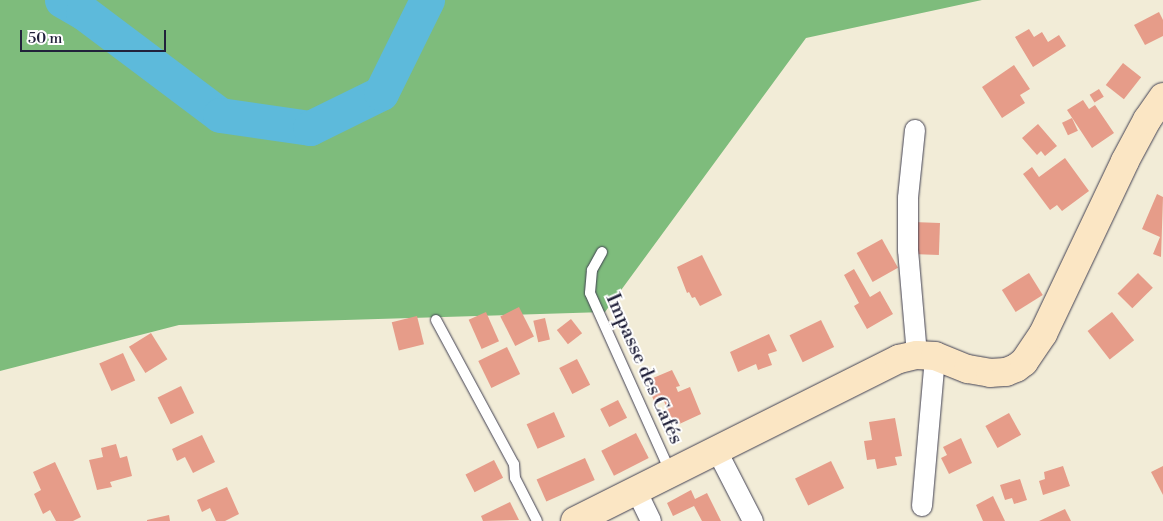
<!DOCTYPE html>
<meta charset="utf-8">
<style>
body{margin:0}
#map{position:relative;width:1163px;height:521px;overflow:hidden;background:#f2ecd7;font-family:"Libre Bodoni",serif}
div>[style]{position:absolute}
.forest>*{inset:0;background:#7ebc7c}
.river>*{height:35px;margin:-17.5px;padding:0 17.5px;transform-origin:17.5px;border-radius:17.5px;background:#5dbadb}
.building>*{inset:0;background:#e69c89;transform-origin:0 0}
.roads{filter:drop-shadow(0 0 1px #414052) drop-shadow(0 0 1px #414052)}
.service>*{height:10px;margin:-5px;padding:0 5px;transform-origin:5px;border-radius:5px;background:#fff}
.minor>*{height:20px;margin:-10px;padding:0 10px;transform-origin:10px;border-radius:10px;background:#fff}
.secondary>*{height:28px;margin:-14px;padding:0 14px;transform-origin:14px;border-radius:14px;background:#fbe6c4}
span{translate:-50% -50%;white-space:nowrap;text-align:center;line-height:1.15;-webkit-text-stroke:4px #fff;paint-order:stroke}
.street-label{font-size:20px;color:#22223b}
.scale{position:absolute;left:20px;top:30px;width:146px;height:22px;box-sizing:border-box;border:2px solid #22223b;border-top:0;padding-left:6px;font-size:15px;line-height:18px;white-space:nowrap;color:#22223b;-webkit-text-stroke:4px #fff;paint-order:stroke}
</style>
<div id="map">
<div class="forest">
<div style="clip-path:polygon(0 0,982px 0,806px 38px,605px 312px,179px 325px,0 371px)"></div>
</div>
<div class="river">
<div style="left:62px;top:0;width:24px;rotate:30deg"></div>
<div style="left:83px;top:12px;width:171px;rotate:36.9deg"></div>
<div style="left:220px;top:115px;width:91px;rotate:8.2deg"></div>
<div style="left:310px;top:128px;width:79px;rotate:-26.2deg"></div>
<div style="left:381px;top:93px;width:104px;rotate:-63.7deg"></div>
</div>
<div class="building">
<div style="clip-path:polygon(1159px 12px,1163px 20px,1163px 36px,1145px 45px,1134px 25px)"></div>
<div style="clip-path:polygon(1029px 29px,1034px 37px,1042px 32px,1048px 42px,1059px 35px,1066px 46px,1033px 67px,1015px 37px)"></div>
<div style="left:1123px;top:63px;width:23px;height:28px;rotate:38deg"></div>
<div style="clip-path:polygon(1014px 65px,1030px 89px,1020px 95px,1025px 103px,1002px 118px,982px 87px)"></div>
<div style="left:1099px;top:89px;width:9px;height:11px;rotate:58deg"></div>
<div style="clip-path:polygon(1083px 100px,1089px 109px,1095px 105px,1114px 133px,1092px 148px,1067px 110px)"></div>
<div style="left:1072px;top:118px;width:14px;height:11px;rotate:65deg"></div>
<div style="clip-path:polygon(1038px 124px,1057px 146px,1045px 156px,1041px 151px,1037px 155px,1022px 138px)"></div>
<div style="clip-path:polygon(1065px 158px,1089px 191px,1062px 211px,1057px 205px,1050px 210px,1023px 174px,1032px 167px,1039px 177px)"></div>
<div style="clip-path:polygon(1157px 194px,1163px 197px,1161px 257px,1153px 254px,1160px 237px,1142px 229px)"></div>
<div style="left:913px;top:222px;width:27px;height:32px;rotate:2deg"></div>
<div style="left:882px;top:239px;width:33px;height:29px;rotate:61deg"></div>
<div style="clip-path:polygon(702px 255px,722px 295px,700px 306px,695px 297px,692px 298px,689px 292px,687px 293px,677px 267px)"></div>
<div style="clip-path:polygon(854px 269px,870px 297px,880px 291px,893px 314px,867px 329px,854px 306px,859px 303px,844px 275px)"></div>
<div style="left:1029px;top:273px;width:26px;height:32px;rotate:58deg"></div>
<div style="left:1138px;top:273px;width:21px;height:29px;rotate:45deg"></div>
<div style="left:519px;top:307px;width:33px;height:21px;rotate:63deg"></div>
<div style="left:486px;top:312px;width:32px;height:19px;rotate:66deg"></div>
<div style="left:1112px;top:312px;width:36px;height:31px;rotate:52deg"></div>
<div style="left:417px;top:316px;width:29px;height:26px;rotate:76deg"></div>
<div style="left:545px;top:318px;width:22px;height:12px;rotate:77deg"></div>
<div style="left:571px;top:319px;width:18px;height:18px;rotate:52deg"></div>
<div style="left:821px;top:320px;width:30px;height:35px;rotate:64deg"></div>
<div style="left:151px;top:333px;width:31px;height:26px;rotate:58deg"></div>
<div style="clip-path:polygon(769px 334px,777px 351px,768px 354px,772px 365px,758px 370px,756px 364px,738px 372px,730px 352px)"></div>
<div style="left:507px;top:347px;width:30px;height:32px;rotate:64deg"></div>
<div style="left:123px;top:353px;width:30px;height:26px;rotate:66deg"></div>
<div style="left:577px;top:359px;width:29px;height:20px;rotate:63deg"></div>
<div style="clip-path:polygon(672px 370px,680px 386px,676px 387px,678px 392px,690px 387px,701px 414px,675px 426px,662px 397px,654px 401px,646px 381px)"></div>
<div style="left:181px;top:386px;width:30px;height:26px;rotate:64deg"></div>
<div style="left:618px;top:400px;width:20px;height:20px;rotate:63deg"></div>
<div style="left:554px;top:412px;width:27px;height:30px;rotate:66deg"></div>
<div style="left:1009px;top:413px;width:25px;height:27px;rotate:61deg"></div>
<div style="clip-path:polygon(895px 418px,902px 456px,895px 457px,897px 465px,877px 469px,875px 459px,867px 460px,864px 441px,872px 440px,869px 422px)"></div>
<div style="left:636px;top:433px;width:28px;height:39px;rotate:63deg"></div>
<div style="clip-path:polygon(202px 435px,215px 462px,193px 473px,185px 457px,177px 461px,172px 449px)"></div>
<div style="clip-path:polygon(961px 438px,972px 463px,949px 474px,941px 458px,947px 455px,943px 447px)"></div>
<div style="clip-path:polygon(116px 444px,120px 458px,127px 456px,132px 476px,110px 482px,112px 487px,97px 490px,89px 460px,103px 457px,101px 448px)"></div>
<div style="left:585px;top:458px;width:24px;height:53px;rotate:66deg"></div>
<div style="left:494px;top:460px;width:20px;height:32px;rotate:63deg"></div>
<div style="left:831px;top:461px;width:30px;height:40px;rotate:64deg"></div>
<div style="clip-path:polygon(55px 462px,81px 517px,73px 521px,56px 521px,50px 510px,43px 514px,34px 494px,41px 490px,33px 472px)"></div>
<div style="clip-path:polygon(1063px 466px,1070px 486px,1043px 495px,1039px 481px,1045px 479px,1044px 472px)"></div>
<div style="clip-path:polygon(1163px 466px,1163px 495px,1151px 472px)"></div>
<div style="clip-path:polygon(1020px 479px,1027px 500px,1014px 504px,1012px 498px,1005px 500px,1000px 485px)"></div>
<div style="clip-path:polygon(227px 487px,239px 514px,225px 521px,216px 521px,210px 508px,202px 512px,197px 500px)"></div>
<div style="clip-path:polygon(691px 490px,695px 499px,707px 493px,721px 521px,702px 521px,694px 506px,673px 516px,667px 503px)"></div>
<div style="clip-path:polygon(993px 496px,1005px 521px,983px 521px,976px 505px)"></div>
<div style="clip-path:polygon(510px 502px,519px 520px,483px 521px,481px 516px)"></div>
<div style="clip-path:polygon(1065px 509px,1071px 521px,1039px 521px)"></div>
<div style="clip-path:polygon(169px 515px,170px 521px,147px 521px,147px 520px)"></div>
</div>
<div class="roads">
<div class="service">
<div style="left:602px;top:252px;width:21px;rotate:119deg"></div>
<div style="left:592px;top:270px;width:23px;rotate:95deg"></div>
<div style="left:590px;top:293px;width:195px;rotate:65.8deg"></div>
<div style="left:436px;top:320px;width:164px;rotate:61.6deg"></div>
<div style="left:514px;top:464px;width:14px;rotate:86deg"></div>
<div style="left:515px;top:478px;width:48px;rotate:62.9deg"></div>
</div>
<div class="minor">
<div style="left:915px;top:130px;width:68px;rotate:95.9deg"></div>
<div style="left:908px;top:198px;width:52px;rotate:90deg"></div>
<div style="left:908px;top:250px;width:105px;rotate:85.1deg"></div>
<div style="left:716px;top:449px;width:81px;rotate:62.8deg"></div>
<div style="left:636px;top:490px;width:34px;rotate:64deg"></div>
<div style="left:922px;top:506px;width:151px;rotate:-85deg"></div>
</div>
<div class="secondary">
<div style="left:575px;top:521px;width:362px;rotate:-26.6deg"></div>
<div style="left:899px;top:359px;width:18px;rotate:-13deg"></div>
<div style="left:917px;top:355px;width:18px;rotate:3deg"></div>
<div style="left:935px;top:356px;width:35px;rotate:22deg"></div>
<div style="left:968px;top:369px;width:22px;rotate:10deg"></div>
<div style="left:990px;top:373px;width:16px;rotate:-4deg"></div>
<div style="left:1006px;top:372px;width:11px;rotate:-22deg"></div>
<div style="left:1016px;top:368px;width:10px;rotate:-37deg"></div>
<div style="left:1024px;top:362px;width:34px;rotate:-56deg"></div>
<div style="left:1043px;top:334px;width:191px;rotate:-64.6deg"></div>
<div style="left:1125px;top:161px;width:47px;rotate:-61.8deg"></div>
<div style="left:1147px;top:120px;width:28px;rotate:-55deg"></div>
</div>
</div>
<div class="street-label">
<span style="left:644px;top:369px;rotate:66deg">Impasse des Cafés</span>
</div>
<div class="scale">50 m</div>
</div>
